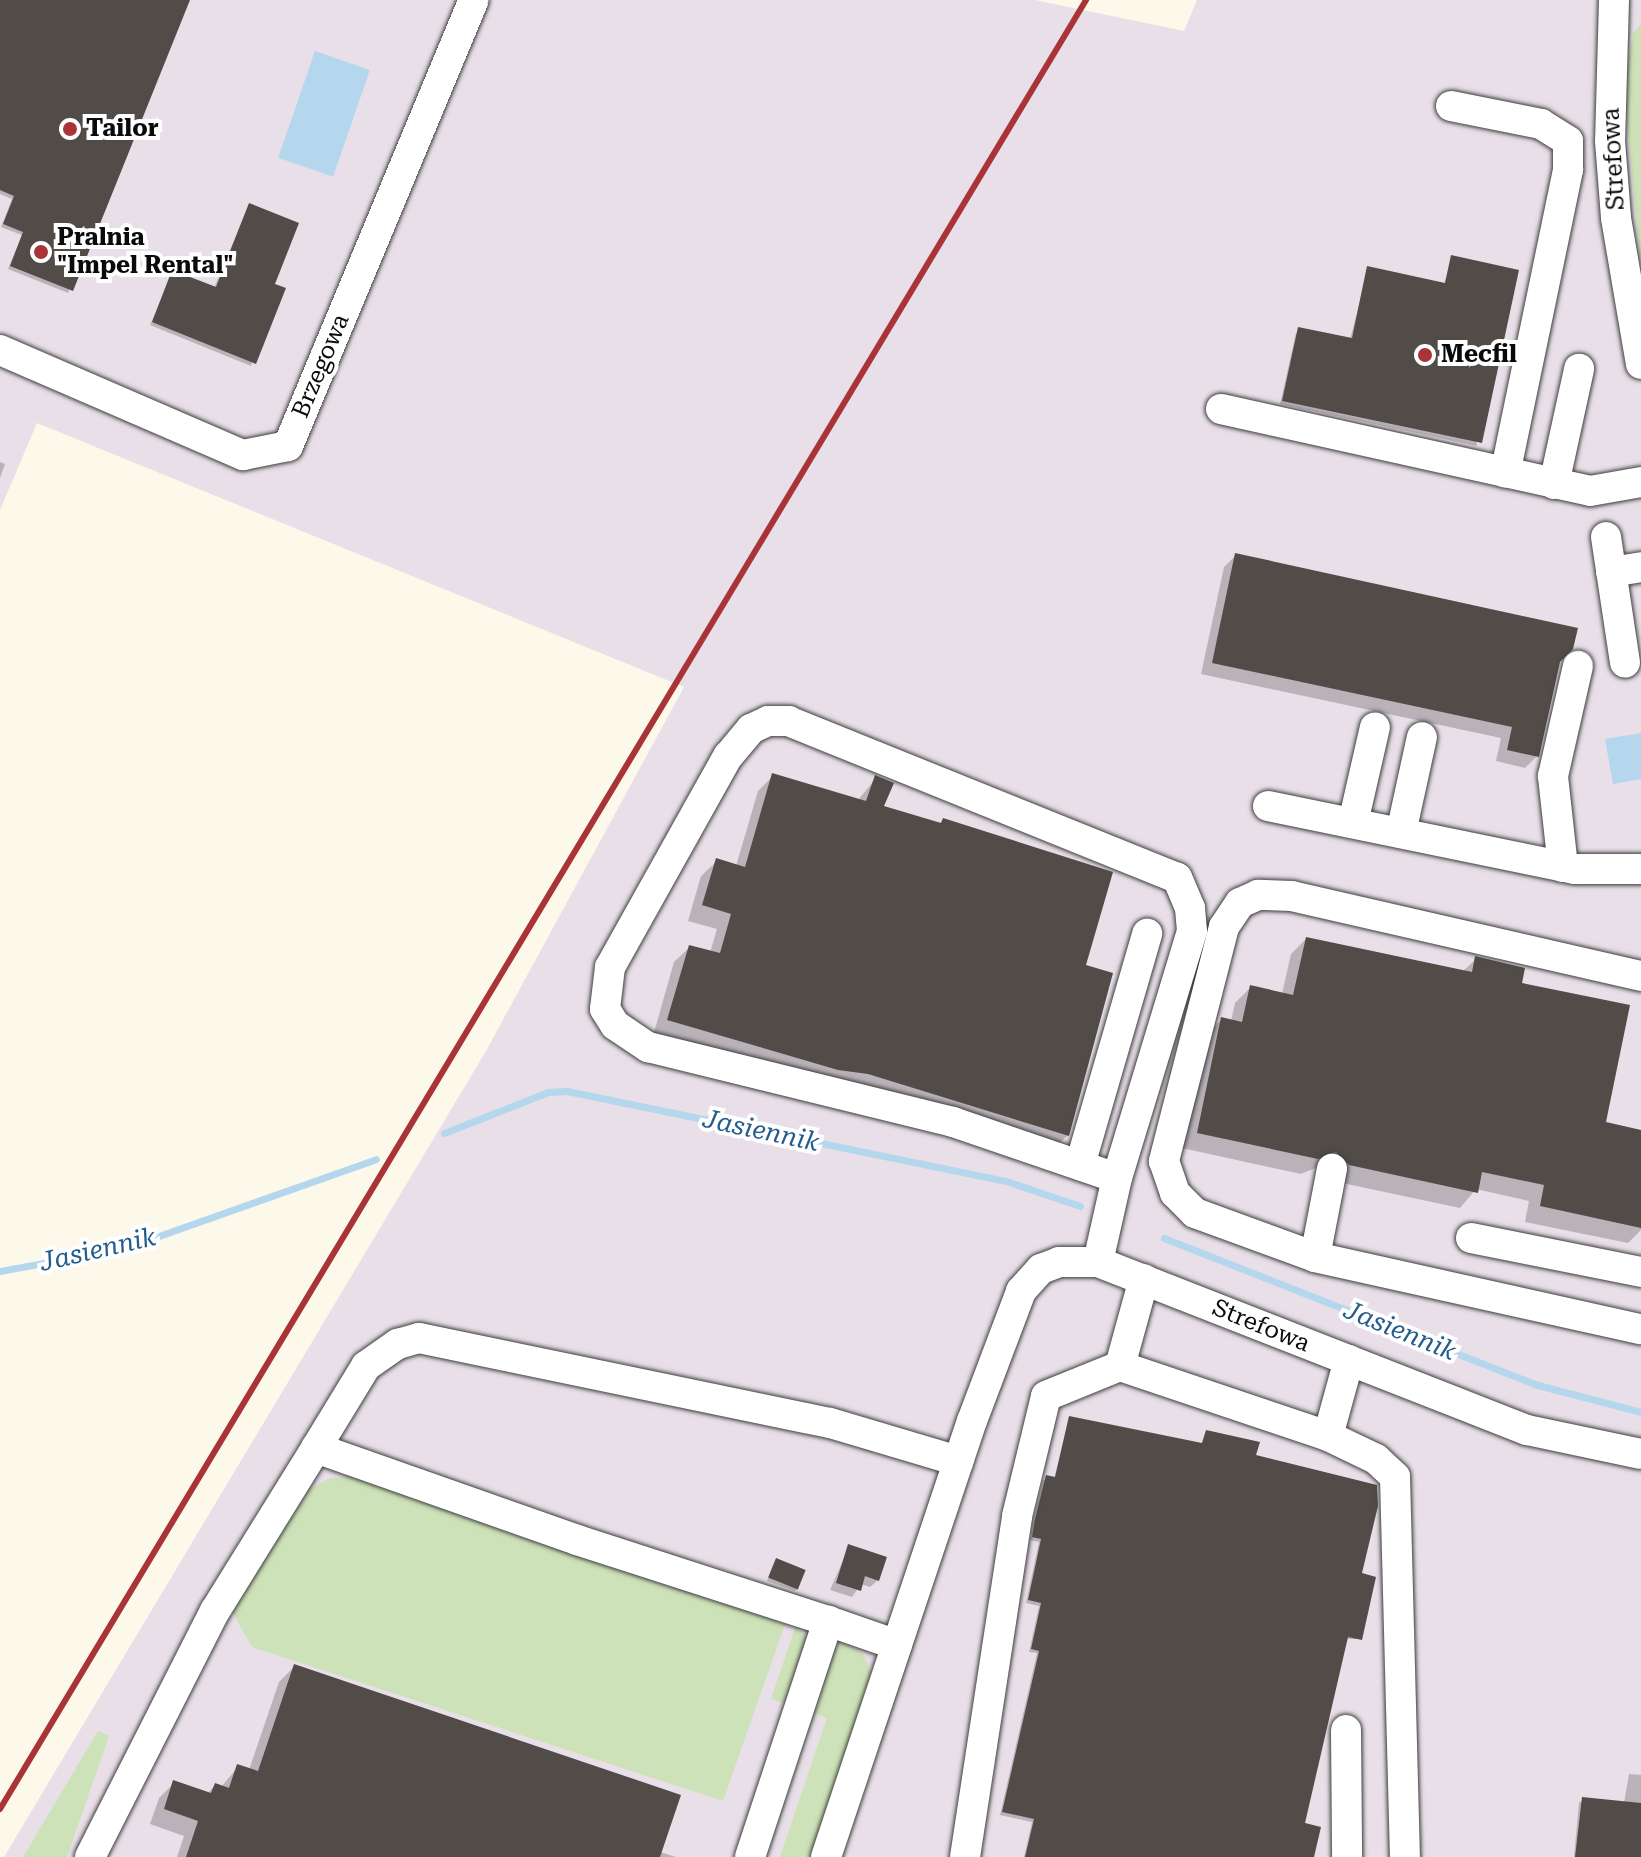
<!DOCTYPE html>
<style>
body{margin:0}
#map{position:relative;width:1641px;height:1857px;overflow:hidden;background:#fcf9ea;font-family:"Roboto Serif",serif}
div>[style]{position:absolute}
.industrial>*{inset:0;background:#e8dfe8}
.green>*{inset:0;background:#cde2b8}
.water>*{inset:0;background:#b5d7ee;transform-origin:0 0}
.shadow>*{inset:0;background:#0003}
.stream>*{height:7px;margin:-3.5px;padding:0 3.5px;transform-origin:3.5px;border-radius:3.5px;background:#b5d7ee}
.building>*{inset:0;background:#514c48;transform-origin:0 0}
.roads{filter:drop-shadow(0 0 2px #3d3d3d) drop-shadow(0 0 2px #3d3d3d)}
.minor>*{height:30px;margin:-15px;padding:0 15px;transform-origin:15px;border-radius:15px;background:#fff}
.rail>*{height:6px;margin:-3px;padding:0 3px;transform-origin:3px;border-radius:3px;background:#a93437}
.dots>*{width:22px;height:22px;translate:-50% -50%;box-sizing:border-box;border:4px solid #fff;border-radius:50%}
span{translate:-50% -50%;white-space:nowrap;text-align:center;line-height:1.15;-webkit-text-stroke:8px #fff;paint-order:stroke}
.poi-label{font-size:24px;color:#0a0a0a;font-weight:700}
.left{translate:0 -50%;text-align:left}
.street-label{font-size:24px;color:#0a0a0a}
.water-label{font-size:26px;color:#245c8c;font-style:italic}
</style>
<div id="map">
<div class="industrial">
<div style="clip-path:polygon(0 0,1035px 0,1184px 31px,1197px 0,1641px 0,1641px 1857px,4px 1857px,486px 1051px,684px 687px,37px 423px,0 510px)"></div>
</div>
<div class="green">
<div style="clip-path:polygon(1641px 24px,1641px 272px,1624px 89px,1633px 33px)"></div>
<div style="clip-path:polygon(350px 1476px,785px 1624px,723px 1801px,252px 1647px,233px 1613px,243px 1584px,301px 1494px,328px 1479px)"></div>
<div style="clip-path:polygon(796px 1625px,805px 1637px,806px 1654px,787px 1704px,771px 1699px)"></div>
<div style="clip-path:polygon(844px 1642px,863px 1654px,871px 1672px,863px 1705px,812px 1857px,780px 1857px,827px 1718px,811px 1712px,833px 1648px)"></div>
<div style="clip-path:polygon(98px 1731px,109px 1736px,67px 1857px,23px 1857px)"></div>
</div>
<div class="water">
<div style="left:315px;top:51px;width:58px;height:113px;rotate:19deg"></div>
<div style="clip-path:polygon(1641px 733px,1641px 779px,1613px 784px,1605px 739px)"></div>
</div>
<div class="shadow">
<div style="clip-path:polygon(0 0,184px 0,68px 293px,8px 269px,22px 235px,1px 227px,12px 199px,0 194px)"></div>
<div style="clip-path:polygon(249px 205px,272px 285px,251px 366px,150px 325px,173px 272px,214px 288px)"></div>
<div style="clip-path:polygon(1452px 257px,1477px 446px,1280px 404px,1296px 333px,1350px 340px,1368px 269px,1444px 285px)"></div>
<div style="clip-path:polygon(0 462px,5px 464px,0 478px)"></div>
<div style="clip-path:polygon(1235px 556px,1559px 661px,1537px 756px,1525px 768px,1496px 761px,1501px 738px,1201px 674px,1224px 567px)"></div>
<div style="clip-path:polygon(773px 776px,858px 800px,876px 778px,881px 807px,939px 824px,943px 820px,1084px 967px,1068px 1135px,1052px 1150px,653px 1036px,674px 962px,690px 947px,710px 953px,717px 929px,688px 921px,701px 876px,717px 861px,736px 866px,758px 791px)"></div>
<div style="clip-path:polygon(1306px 939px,1462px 972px,1476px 959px,1520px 984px,1603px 1124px,1641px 1132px,1641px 1230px,1628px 1243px,1525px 1222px,1529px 1201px,1476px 1189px,1460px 1208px,1333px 1181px,1320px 1166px,1301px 1174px,1182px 1148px,1206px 1035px,1222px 1019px,1231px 1021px,1235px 1003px,1251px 987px,1282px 994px,1291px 954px)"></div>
<div style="clip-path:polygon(1070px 1418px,1201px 1445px,1206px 1432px,1254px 1457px,1360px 1575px,1360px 1639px,1345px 1639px,1303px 1825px,1312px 1857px,1024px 1857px,1032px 1822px,1000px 1815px,1037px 1653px,1029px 1652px,1039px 1606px,1026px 1603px,1039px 1542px,1030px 1540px,1032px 1524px,1043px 1480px,1054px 1479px)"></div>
<div style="clip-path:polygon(849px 1547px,878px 1580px,870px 1587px,861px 1584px,852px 1597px,830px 1590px)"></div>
<div style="clip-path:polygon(776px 1561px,798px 1588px,795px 1591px,767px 1581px)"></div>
<div style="clip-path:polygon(294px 1667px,660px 1852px,676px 1857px,177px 1857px,184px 1836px,150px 1824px,159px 1798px,174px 1783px,207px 1794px,215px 1785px,221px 1787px,238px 1767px,249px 1770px,279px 1682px)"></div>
<div style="clip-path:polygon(1629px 1774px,1641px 1775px,1641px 1857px,1574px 1857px,1579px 1802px,1624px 1803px)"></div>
</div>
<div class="stream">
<div style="left:444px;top:1133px;width:112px;rotate:-21.5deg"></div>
<div style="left:548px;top:1092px;width:19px;rotate:-3deg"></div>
<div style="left:567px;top:1091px;width:451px;rotate:11.6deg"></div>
<div style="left:1009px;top:1182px;width:75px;rotate:18.7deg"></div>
<div style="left:1164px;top:1238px;width:398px;rotate:21.5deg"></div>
<div style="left:1534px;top:1384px;width:111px;rotate:14.7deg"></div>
<div style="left:0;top:1271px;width:127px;rotate:-10.4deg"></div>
<div style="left:125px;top:1248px;width:266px;rotate:-19.5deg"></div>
</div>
<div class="building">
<div style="clip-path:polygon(0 0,190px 0,73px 291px,10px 266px,23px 232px,3px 224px,14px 196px,0 190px)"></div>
<div style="clip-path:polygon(249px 203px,299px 223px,275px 284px,286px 288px,256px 364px,152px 322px,172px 270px,216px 287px)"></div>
<div style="clip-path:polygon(1451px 255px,1519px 270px,1482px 443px,1282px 401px,1298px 327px,1352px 338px,1367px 266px,1445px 283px)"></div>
<div style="clip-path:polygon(1235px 553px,1578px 628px,1573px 649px,1560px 662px,1539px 757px,1507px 750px,1512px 727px,1212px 663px)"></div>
<div style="clip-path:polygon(772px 773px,866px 801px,875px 775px,894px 783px,884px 806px,941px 823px,943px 818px,1113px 872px,1086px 965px,1113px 973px,1069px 1136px,868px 1074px,838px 1070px,667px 1020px,689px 945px,720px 953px,731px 914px,702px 905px,716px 858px,745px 867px)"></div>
<div style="clip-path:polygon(1306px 937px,1472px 972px,1475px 956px,1525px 968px,1522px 983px,1630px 1005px,1606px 1122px,1641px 1130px,1641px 1228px,1540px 1206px,1544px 1185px,1482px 1172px,1478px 1193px,1349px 1165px,1336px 1152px,1318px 1159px,1197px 1133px,1221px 1017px,1242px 1022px,1250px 985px,1293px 995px)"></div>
<div style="clip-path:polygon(1069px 1416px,1202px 1443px,1206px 1430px,1260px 1442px,1256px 1455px,1377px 1485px,1378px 1506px,1362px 1573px,1376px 1577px,1362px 1640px,1348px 1637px,1305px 1823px,1321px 1827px,1314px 1857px,1025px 1857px,1034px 1819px,1002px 1812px,1039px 1651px,1031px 1649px,1041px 1603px,1028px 1600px,1041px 1539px,1032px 1537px,1035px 1519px,1046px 1475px,1055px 1477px)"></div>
<div style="clip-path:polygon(848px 1544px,887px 1557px,879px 1581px,865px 1576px,861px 1591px,836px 1583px)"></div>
<div style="left:776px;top:1558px;width:32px;height:21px;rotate:22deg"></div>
<div style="clip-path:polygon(294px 1664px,681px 1795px,660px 1857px,186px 1857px,198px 1821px,164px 1809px,173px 1780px,211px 1793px,215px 1783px,229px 1788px,237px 1764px,258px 1771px)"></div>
<div style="clip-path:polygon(1582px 1797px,1641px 1803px,1641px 1857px,1575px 1857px)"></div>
</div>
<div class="roads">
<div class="minor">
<div style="left:1614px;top:0;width:141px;rotate:91.6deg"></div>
<div style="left:1610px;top:141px;width:77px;rotate:85.5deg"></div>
<div style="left:1616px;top:218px;width:148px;rotate:80.3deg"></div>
<div style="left:1451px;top:106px;width:92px;rotate:11.3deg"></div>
<div style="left:1541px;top:124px;width:32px;rotate:32deg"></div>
<div style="left:1568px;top:141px;width:29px;rotate:90deg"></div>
<div style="left:1568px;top:170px;width:309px;rotate:101.7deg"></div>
<div style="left:0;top:350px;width:265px;rotate:23.4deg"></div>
<div style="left:243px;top:455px;width:46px;rotate:-11.3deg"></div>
<div style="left:288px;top:446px;width:483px;rotate:-67.4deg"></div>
<div style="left:1221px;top:409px;width:378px;rotate:12.5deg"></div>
<div style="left:1590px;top:491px;width:52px;rotate:-10deg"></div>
<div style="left:1554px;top:484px;width:118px;rotate:-77.7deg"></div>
<div style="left:1606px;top:537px;width:127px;rotate:81.4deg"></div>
<div style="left:1611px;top:572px;width:30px;rotate:-9deg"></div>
<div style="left:1268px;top:806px;width:312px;rotate:11.6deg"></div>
<div style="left:1574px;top:869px;width:67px"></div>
<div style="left:1353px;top:823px;width:98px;rotate:-77.1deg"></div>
<div style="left:1401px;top:833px;width:98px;rotate:-77.7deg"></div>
<div style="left:1563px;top:867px;width:92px;rotate:-96.3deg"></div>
<div style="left:1553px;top:776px;width:113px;rotate:-77.2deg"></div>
<div style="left:1641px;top:976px;width:358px;rotate:-167.1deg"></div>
<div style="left:1292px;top:896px;width:34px;rotate:-178deg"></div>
<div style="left:1258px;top:895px;width:20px;rotate:156deg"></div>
<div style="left:1240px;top:903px;width:29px;rotate:124deg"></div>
<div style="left:1224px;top:927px;width:242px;rotate:104.4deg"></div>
<div style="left:1164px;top:1161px;width:34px;rotate:71deg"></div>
<div style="left:1175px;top:1193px;width:28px;rotate:45deg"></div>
<div style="left:1195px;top:1213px;width:128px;rotate:20.1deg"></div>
<div style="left:1315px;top:1257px;width:334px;rotate:12.5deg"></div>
<div style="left:1080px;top:1165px;width:241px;rotate:-73.8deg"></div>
<div style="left:1471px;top:1238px;width:173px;rotate:11.3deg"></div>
<div style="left:1315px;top:1257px;width:90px;rotate:-79.1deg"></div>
<div style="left:1098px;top:1262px;width:86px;rotate:-77.3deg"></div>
<div style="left:1117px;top:1178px;width:258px;rotate:-73.1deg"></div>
<div style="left:1192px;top:931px;width:23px;rotate:-95deg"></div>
<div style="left:1190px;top:908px;width:33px;rotate:-113deg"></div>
<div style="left:1177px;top:878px;width:419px;rotate:-158deg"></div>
<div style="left:789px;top:721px;width:21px;rotate:180deg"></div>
<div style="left:768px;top:721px;width:19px;rotate:155deg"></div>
<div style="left:751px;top:729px;width:35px;rotate:130deg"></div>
<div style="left:728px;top:756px;width:242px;rotate:119.2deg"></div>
<div style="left:610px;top:967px;width:42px;rotate:96.8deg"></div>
<div style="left:605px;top:1009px;width:19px;rotate:58deg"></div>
<div style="left:615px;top:1025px;width:40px;rotate:34deg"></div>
<div style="left:648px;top:1047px;width:314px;rotate:13.8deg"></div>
<div style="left:953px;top:1122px;width:173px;rotate:18.9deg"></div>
<div style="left:1120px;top:1366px;width:90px;rotate:-74.6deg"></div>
<div style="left:1328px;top:1436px;width:79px;rotate:-74.6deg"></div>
<div style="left:316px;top:1448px;width:96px;rotate:-58.6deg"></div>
<div style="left:366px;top:1366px;width:39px;rotate:-35deg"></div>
<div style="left:398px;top:1344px;width:22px;rotate:-16deg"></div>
<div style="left:419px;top:1338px;width:420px;rotate:11.7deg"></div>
<div style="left:830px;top:1423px;width:134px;rotate:16.5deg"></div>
<div style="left:1346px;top:1730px;width:127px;rotate:89.5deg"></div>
<div style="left:90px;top:1857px;width:276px;rotate:-63.1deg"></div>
<div style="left:215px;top:1611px;width:192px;rotate:-58.2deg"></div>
<div style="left:316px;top:1448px;width:277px;rotate:19.4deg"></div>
<div style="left:577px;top:1540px;width:264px;rotate:17.9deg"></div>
<div style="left:750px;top:1857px;width:249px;rotate:-71.7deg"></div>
<div style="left:828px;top:1621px;width:73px;rotate:19.2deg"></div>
<div style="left:826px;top:1857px;width:460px;rotate:-71.5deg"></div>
<div style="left:972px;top:1421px;width:139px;rotate:-69.3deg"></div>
<div style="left:1021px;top:1291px;width:30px;rotate:-48deg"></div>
<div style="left:1041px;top:1269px;width:19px;rotate:-21deg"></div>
<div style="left:1059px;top:1262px;width:39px"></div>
<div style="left:1098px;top:1262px;width:461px;rotate:21.4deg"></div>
<div style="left:1527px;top:1430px;width:116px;rotate:11.9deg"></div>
<div style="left:965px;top:1857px;width:345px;rotate:-81.3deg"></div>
<div style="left:1017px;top:1516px;width:123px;rotate:-76.4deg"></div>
<div style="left:1046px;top:1396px;width:80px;rotate:-22.1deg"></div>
<div style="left:1120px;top:1366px;width:219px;rotate:18.6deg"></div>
<div style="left:1328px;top:1436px;width:53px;rotate:25.6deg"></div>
<div style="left:1376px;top:1459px;width:26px;rotate:43deg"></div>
<div style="left:1395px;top:1477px;width:380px;rotate:88.5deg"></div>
</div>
</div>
<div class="rail">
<div style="left:0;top:1809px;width:2110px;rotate:-59.02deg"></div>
</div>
<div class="dots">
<div style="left:70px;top:129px;background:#a93437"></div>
<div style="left:41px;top:252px;background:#a93437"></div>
<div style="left:1425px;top:355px;background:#a93437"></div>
</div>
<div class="poi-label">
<span class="left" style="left:86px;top:129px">Tailor</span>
<span class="left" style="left:57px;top:252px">Pralnia<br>"Impel Rental"</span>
<span class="left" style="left:1441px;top:355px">Mecfil</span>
</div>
<div class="street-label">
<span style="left:1614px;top:159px;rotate:-93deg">Strefowa</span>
<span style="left:321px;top:366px;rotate:-67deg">Brzegowa</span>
<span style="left:1261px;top:1326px;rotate:22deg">Strefowa</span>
</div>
<div class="water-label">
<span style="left:761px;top:1131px;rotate:12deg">Jasiennik</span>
<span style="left:98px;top:1250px;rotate:-13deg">Jasiennik</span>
<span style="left:1400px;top:1331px;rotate:22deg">Jasiennik</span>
</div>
</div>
